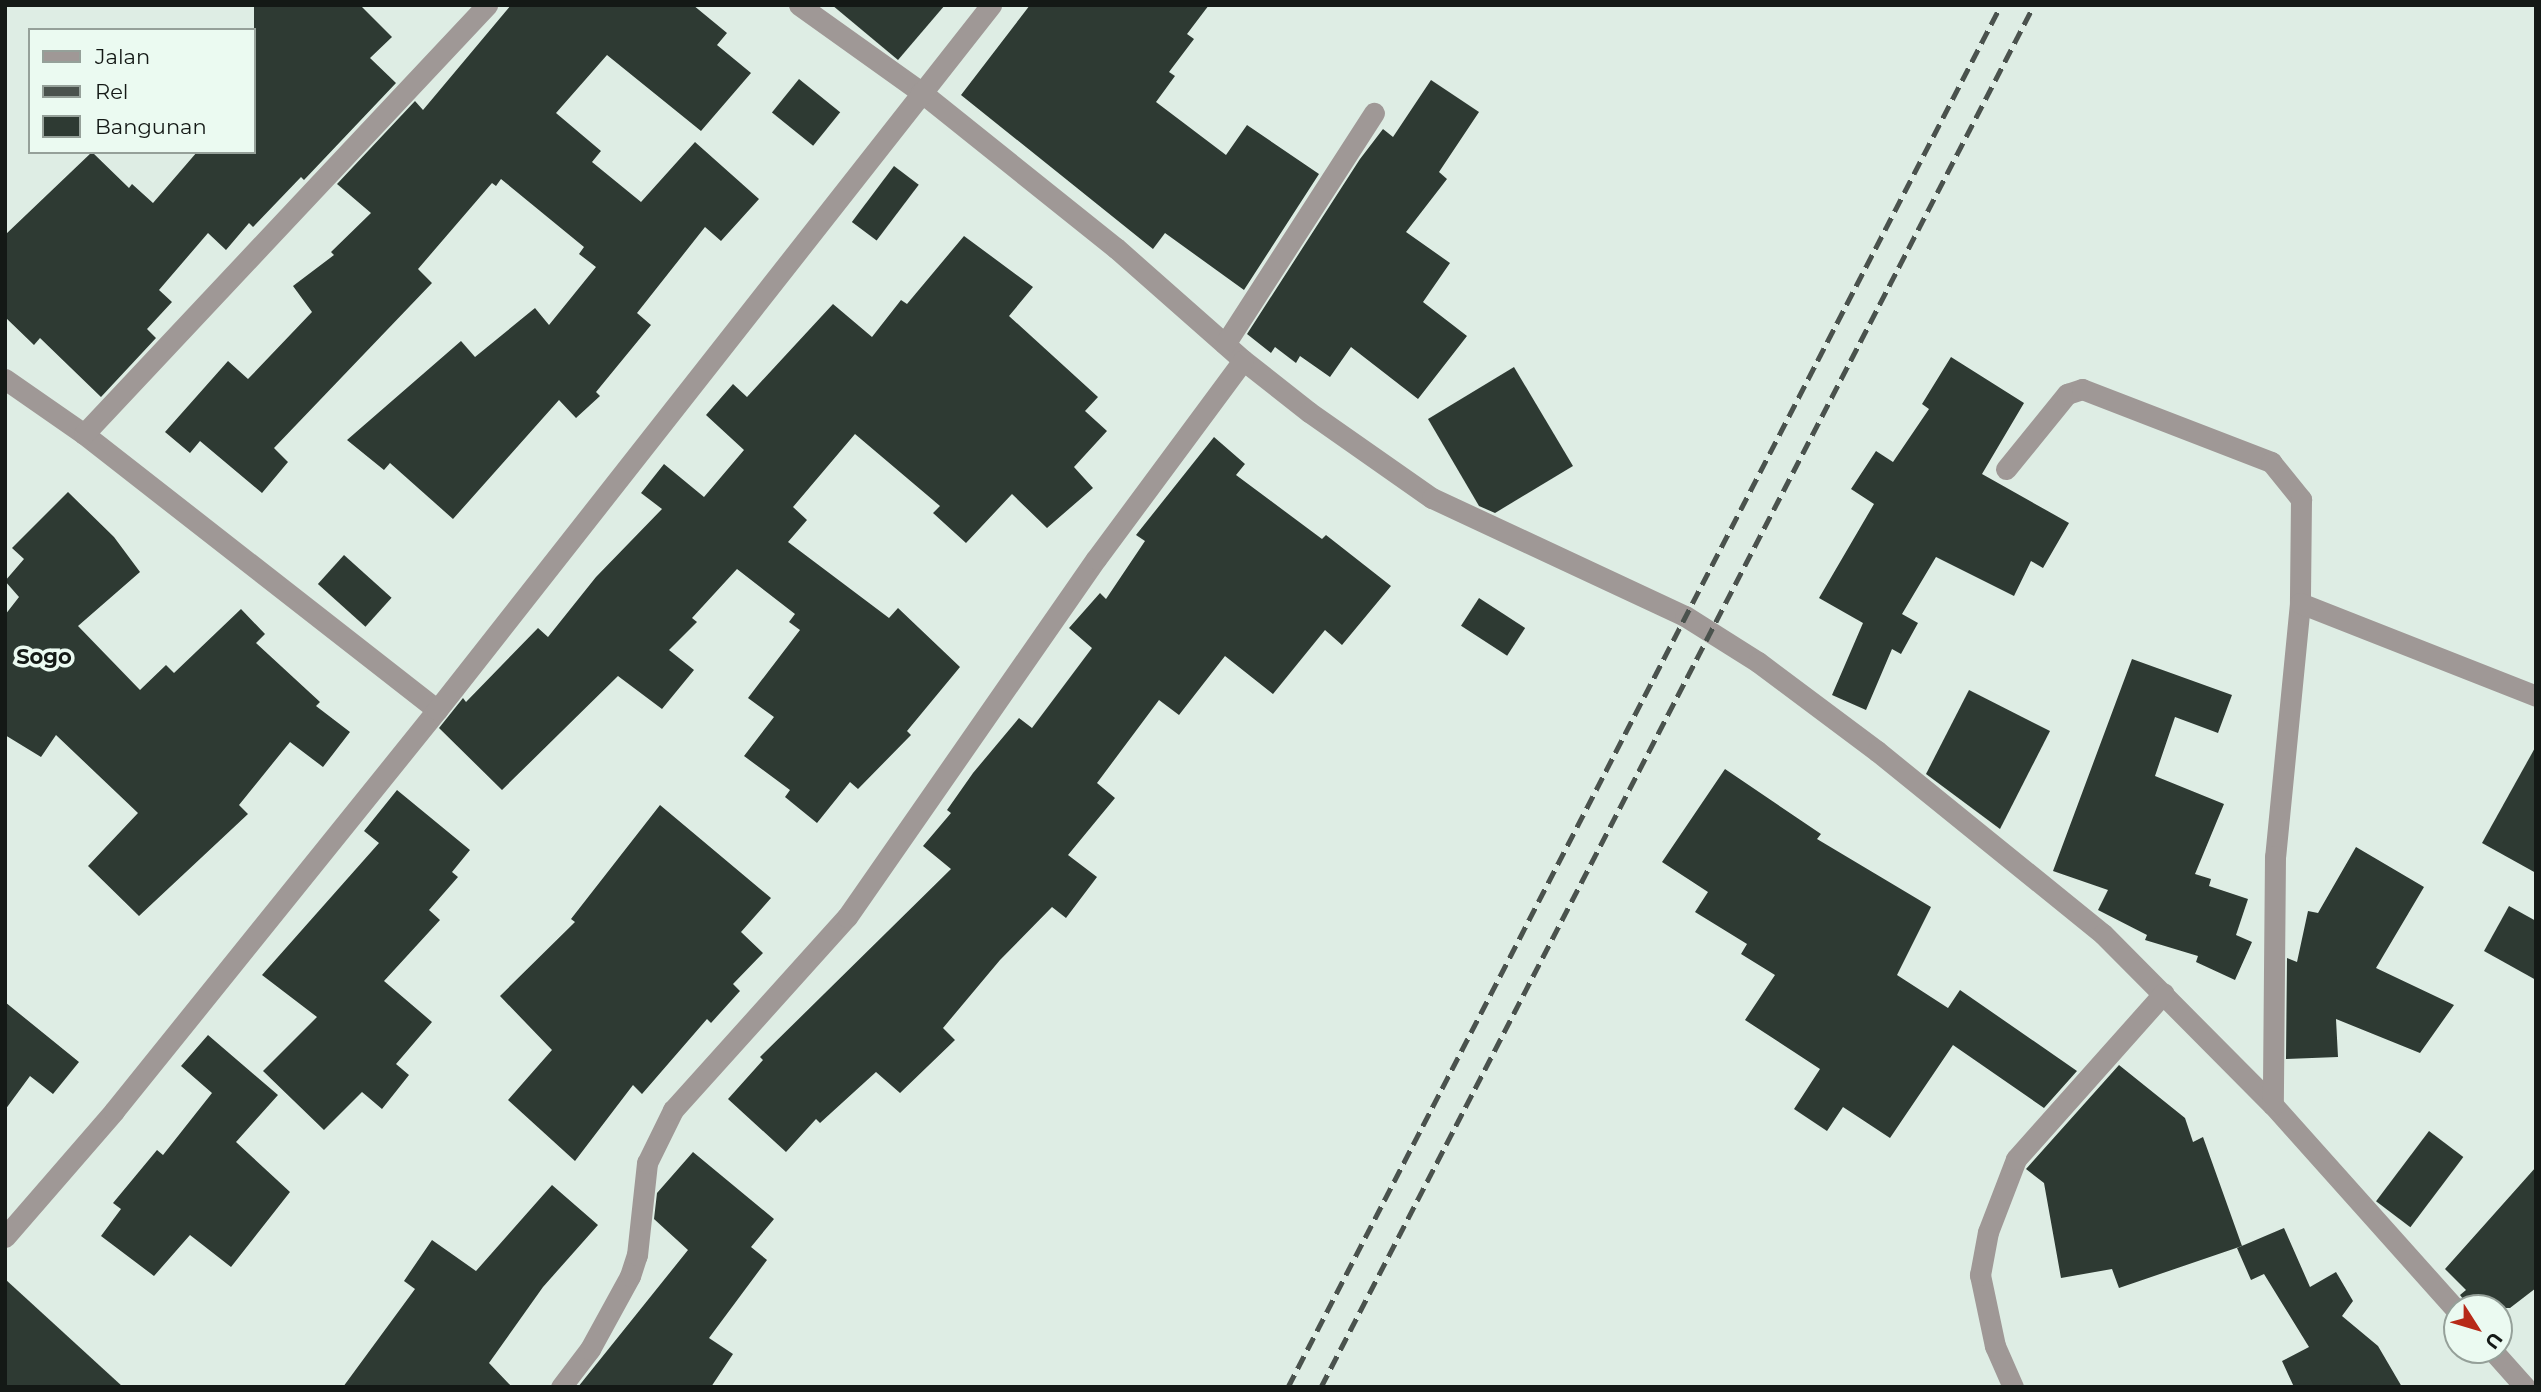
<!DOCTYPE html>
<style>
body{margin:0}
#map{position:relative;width:2541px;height:1392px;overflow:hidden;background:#deede4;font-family:Montserrat,sans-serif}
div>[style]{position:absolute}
.building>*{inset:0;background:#2e3a33;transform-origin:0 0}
.minor>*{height:21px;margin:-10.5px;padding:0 10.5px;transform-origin:10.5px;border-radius:10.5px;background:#9f9896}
.rail>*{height:5px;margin-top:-2.5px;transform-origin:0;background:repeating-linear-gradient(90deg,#4a524d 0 14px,transparent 0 21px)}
span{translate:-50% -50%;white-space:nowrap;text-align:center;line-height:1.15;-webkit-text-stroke:7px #ebfaf1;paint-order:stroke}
.quarter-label{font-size:21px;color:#141916;font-weight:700}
.frame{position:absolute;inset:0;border:7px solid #141916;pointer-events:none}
.legend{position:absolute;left:28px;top:28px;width:228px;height:126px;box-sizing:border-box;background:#ebfaf1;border:2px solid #95a099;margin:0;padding:9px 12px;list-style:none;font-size:21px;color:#141916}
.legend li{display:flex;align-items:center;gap:14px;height:35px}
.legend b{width:35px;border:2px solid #95a099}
.north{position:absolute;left:2443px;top:1294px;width:70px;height:70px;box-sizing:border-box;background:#ebfaf1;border:2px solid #95a099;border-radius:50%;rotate:127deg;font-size:19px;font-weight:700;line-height:28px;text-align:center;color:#141916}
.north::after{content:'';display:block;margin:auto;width:24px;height:32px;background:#b72a19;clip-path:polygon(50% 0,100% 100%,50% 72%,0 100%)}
</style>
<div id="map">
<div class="building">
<div style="clip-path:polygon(254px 5px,360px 5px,392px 37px,370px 58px,396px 83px,304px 180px,301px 177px,253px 227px,249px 223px,226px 250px,208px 233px,159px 290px,172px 302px,147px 329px,156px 338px,101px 397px,40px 338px,34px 345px,5px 317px,5px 235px,92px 152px,129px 188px,132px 184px,153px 203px,197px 152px,254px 152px)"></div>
<div style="clip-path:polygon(511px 5px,693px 5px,727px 33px,717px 45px,751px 73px,701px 131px,607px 55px,556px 113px,601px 151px,592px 162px,641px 202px,695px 142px,759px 199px,721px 241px,705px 227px,637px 313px,651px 325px,596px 392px,600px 396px,576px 418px,559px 400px,453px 519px,390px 463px,384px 470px,347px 440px,461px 341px,475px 357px,535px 308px,549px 325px,596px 267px,579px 254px,584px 247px,501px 179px,496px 186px,492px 183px,418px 269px,432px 283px,274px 448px,288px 462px,262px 493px,200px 441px,190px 453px,165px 432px,228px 361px,248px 379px,312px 312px,293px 286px,334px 255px,331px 252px,371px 213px,337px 184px,415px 101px,423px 110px)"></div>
<div style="clip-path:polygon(832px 5px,945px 5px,898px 60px)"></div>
<div style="clip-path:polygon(1030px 5px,1209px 5px,1187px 34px,1194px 39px,1169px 72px,1175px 76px,1156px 102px,1226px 155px,1247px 125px,1319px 174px,1244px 290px,1165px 233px,1153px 249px,961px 95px)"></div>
<div style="left:799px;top:79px;width:53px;height:43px;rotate:39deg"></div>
<div style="clip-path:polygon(1431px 80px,1479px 112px,1439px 172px,1447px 179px,1406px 232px,1450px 263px,1423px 302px,1467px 336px,1418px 399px,1351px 347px,1330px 377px,1300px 356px,1296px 363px,1275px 347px,1271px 353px,1247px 334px,1360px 159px,1383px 129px,1393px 137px)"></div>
<div style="left:894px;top:166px;width:31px;height:70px;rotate:37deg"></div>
<div style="clip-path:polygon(964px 236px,1033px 287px,1009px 316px,1098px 397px,1085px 411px,1107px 431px,1074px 467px,1093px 488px,1047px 528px,1012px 494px,966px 543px,933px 513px,940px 506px,855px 434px,793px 507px,807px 520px,788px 542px,889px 618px,898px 608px,960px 667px,907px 731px,911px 735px,858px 789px,850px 782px,817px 823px,785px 797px,790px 790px,744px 756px,774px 717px,748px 698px,800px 630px,789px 622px,795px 614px,737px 569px,692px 618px,697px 622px,669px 650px,694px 670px,662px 709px,618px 676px,502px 790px,439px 728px,463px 698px,466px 702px,538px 628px,548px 637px,596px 577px,662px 509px,641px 493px,664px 464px,704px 497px,744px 450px,706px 415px,733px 384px,747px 397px,833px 304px,872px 337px,901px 300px,907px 304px)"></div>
<div style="clip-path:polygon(1951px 357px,2024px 403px,1982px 474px,2069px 523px,2043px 568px,2031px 561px,2014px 596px,1936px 557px,1902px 614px,1918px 623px,1901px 654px,1892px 649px,1866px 710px,1832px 695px,1863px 623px,1819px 598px,1874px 504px,1851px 489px,1876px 451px,1893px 462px,1929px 409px,1922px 404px)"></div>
<div style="clip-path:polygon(1514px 367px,1573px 466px,1495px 513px,1479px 506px,1428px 419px)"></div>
<div style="clip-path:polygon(1214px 437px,1245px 464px,1236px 475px,1322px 539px,1326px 535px,1391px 586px,1342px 645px,1325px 630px,1273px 694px,1225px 656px,1179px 715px,1159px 700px,1097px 783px,1115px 798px,1068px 855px,1097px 877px,1066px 918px,1052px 907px,1000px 960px,943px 1028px,955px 1040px,900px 1093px,876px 1072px,820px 1123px,816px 1119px,786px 1152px,728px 1099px,763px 1060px,760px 1057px,951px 869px,923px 846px,951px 813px,947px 810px,973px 773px,1019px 718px,1032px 728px,1092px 648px,1069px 628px,1100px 593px,1106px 599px,1145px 541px,1136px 535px)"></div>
<div style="clip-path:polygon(68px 492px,114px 537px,140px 572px,78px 626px,140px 690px,166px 665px,174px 673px,241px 609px,265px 634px,256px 643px,320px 702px,316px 706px,350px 732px,323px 767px,290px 742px,239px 805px,248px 814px,139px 916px,88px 866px,138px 813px,56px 735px,41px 757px,5px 735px,5px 615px,19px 597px,5px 581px,24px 559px,12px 548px)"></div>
<div style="left:344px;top:555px;width:64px;height:39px;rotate:42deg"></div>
<div style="left:1479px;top:598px;width:55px;height:33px;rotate:33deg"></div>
<div style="clip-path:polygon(2132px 659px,2232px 695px,2218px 733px,2175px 717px,2155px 776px,2224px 804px,2195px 874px,2211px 879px,2209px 886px,2248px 899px,2236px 935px,2252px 942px,2235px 980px,2196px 962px,2198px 956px,2145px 940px,2147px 935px,2098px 910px,2108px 890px,2053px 871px)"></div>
<div style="clip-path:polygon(1969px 690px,2050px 731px,2000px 829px,1926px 774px)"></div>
<div style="clip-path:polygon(2536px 746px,2536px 873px,2482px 843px)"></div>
<div style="clip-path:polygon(1725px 769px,1821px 834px,1817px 839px,1931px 907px,1897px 975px,1948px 1008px,1960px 990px,2077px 1071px,2044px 1108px,1953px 1045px,1890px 1138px,1843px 1107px,1827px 1131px,1794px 1109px,1820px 1069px,1745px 1020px,1775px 975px,1741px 954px,1747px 944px,1695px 912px,1708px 892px,1662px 862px)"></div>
<div style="clip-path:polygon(397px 790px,470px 850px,452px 872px,458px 877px,429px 910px,440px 920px,384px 981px,432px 1022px,396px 1064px,409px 1075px,382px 1109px,362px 1092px,324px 1130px,263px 1071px,317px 1017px,262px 975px,379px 843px,364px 831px)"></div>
<div style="clip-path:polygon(660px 805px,771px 898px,741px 932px,763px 953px,733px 984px,740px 991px,711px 1023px,707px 1019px,642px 1094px,633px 1085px,575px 1161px,508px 1100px,552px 1050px,500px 996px,575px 922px,571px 919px)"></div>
<div style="clip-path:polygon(2356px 847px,2424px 887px,2376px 968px,2454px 1005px,2420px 1053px,2336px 1019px,2338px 1057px,2286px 1059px,2287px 958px,2297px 962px,2308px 911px,2318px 913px)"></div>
<div style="clip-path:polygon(2509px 906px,2536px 921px,2536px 980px,2484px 951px)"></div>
<div style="clip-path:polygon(5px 1002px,79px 1062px,53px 1094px,30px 1076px,5px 1110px)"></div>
<div style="clip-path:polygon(208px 1035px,278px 1095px,236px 1142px,290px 1192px,231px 1267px,190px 1235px,154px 1276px,101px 1236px,121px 1209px,113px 1203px,157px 1150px,163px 1155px,212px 1093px,181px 1066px)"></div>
<div style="clip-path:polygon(2119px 1065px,2185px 1118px,2193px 1142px,2203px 1137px,2242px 1246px,2119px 1288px,2112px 1269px,2061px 1278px,2044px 1183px,2026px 1169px)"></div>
<div style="left:2429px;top:1131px;width:43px;height:88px;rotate:37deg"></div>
<div style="clip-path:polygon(693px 1152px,774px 1219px,751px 1247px,767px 1260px,709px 1338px,733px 1354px,711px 1387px,578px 1387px,688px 1250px,654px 1219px,657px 1193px)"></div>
<div style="clip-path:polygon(2536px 1167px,2536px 1288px,2510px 1308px,2470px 1308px,2460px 1295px,2466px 1290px,2445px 1269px)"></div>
<div style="clip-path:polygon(552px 1185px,598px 1225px,543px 1287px,489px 1363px,512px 1387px,343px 1387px,415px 1289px,404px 1281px,432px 1240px,476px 1271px)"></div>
<div style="clip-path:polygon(2284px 1228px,2310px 1287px,2336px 1272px,2353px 1301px,2342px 1316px,2378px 1346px,2402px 1387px,2294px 1387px,2282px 1361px,2309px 1347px,2264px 1274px,2251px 1280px,2237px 1248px)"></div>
<div style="clip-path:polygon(5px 1279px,123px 1387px,5px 1387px)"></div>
</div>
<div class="minor">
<div style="left:799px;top:5px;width:150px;rotate:35.5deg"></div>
<div style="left:921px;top:92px;width:250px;rotate:38.7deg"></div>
<div style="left:1116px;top:248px;width:169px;rotate:41.4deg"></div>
<div style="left:1243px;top:360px;width:84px;rotate:38.2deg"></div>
<div style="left:1309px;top:412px;width:150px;rotate:35deg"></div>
<div style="left:1432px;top:498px;width:279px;rotate:25deg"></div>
<div style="left:1685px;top:616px;width:86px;rotate:32.2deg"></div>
<div style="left:1758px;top:662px;width:149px;rotate:36.8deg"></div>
<div style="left:1877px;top:751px;width:291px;rotate:39deg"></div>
<div style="left:2103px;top:934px;width:241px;rotate:45.2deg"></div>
<div style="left:2273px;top:1105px;width:276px;rotate:48.2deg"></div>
<div style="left:1225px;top:344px;width:275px;rotate:-57.2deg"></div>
<div style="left:5px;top:379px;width:96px;rotate:34.8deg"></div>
<div style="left:84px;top:434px;width:448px;rotate:38deg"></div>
<div style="left:84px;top:434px;width:589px;rotate:-46.79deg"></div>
<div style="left:2006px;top:469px;width:97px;rotate:-50.9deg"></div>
<div style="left:2067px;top:394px;width:16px;rotate:-18deg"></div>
<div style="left:2082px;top:389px;width:203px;rotate:21.1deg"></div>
<div style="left:2271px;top:462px;width:48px;rotate:51deg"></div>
<div style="left:2301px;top:499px;width:104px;rotate:90.6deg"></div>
<div style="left:2300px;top:603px;width:254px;rotate:95.6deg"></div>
<div style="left:2275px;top:856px;width:249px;rotate:90.5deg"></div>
<div style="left:2300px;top:603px;width:254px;rotate:21.5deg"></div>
<div style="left:5px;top:1237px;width:167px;rotate:-49.1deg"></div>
<div style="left:114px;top:1111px;width:515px;rotate:-51.15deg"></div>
<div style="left:437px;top:710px;width:897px;rotate:-51.84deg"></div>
<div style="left:2492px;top:1350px;width:50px;rotate:48.3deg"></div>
<div style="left:561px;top:1387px;width:48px;rotate:-52.7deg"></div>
<div style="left:590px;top:1349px;width:83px;rotate:-61.3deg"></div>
<div style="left:630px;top:1276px;width:22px;rotate:-72deg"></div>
<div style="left:637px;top:1255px;width:93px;rotate:-83.8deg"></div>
<div style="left:647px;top:1163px;width:59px;rotate:-63.9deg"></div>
<div style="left:673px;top:1110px;width:260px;rotate:-48deg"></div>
<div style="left:847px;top:917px;width:436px;rotate:-55.2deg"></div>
<div style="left:1096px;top:559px;width:247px;rotate:-53.5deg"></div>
<div style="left:2013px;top:1387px;width:45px;rotate:-113.7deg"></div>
<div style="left:1995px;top:1346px;width:73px;rotate:-101.9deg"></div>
<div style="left:1980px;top:1275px;width:44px;rotate:-79.5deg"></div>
<div style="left:1988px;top:1232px;width:78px;rotate:-69deg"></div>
<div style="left:2016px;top:1159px;width:222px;rotate:-48.3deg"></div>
</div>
<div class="rail">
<div style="left:1288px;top:1387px;width:1555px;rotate:-62.71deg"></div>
<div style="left:1321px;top:1387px;width:1555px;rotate:-62.71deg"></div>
</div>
<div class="quarter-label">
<span style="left:44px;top:657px">Sogo</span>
</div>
<div class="frame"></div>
<ul class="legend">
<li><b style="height:9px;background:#9f9896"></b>Jalan</li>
<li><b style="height:9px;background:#4a524d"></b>Rel</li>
<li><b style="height:19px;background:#2e3a33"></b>Bangunan</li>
</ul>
<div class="north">U</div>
</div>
